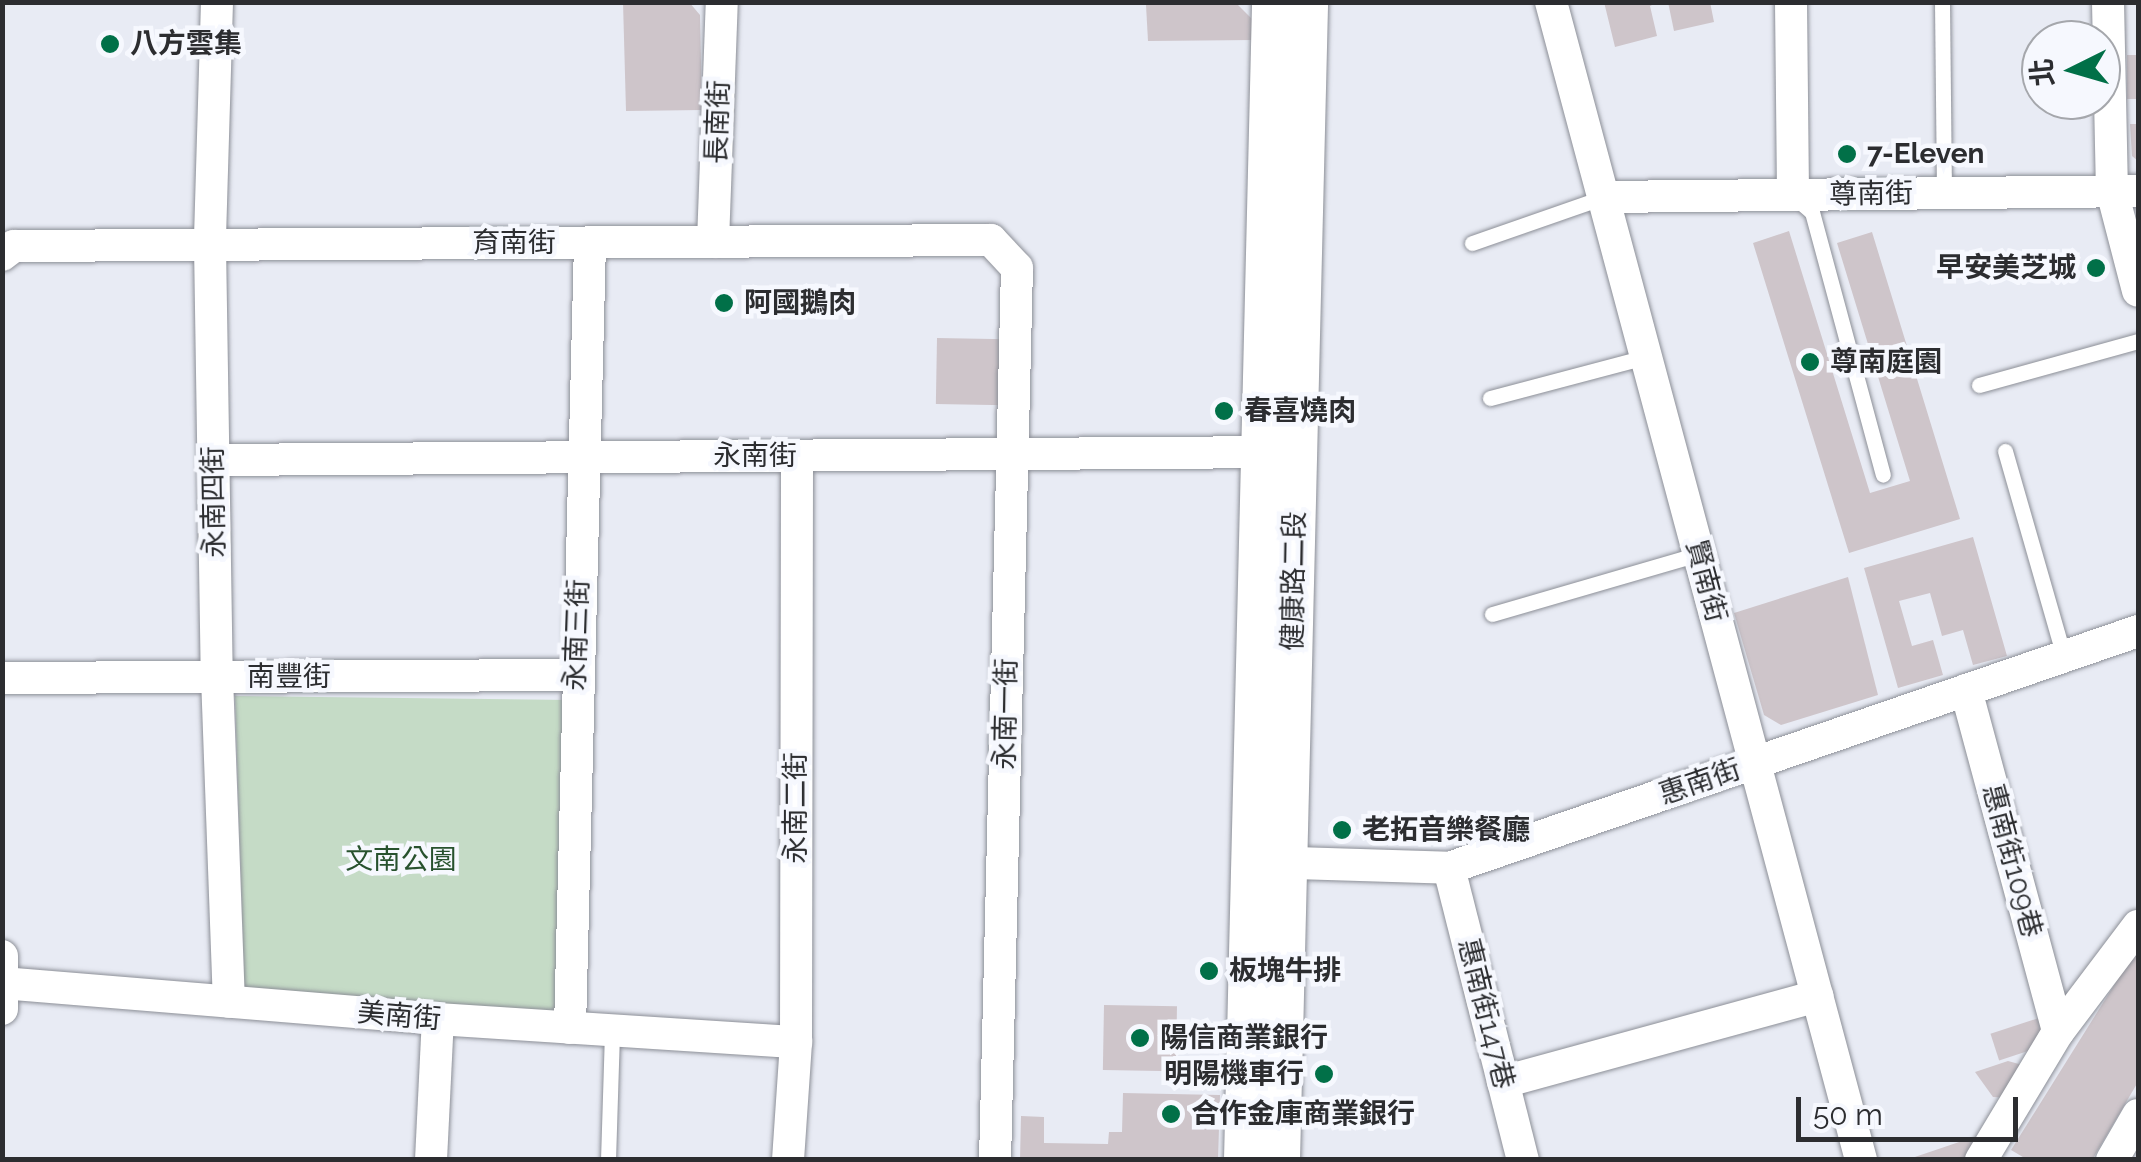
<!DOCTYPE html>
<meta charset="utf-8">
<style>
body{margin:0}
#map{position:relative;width:2141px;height:1162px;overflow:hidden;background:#e8ebf4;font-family:Raleway,"Noto Sans TC",sans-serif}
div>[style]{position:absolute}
.green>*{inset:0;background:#c5dbc6}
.building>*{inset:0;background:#cec5ca;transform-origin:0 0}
.roads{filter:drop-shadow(0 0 2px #8c8f97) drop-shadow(0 0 2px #8c8f97)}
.service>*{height:15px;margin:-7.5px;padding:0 7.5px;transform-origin:7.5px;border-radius:7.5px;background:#fff}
.minor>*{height:32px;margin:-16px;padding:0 16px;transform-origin:16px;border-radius:16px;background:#fff}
.tertiary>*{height:40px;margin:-20px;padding:0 20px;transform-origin:20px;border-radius:20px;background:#fff}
.dots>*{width:28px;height:28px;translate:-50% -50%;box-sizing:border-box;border:5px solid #f6f8fe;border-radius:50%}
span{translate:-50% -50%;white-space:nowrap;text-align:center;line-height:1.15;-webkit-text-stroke:9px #f6f8fe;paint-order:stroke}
.poi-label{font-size:28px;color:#2c2d30;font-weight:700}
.left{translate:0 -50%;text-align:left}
.right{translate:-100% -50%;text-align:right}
.street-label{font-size:28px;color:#2c2d30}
.park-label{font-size:28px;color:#28522e}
.frame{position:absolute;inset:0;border:5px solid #2c2d30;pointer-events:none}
.north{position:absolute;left:2021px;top:20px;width:100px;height:100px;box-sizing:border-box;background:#f6f8fe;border:2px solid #a5a7ac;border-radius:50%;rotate:265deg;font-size:28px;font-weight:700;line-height:40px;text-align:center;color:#2c2d30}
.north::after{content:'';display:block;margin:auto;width:35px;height:45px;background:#017048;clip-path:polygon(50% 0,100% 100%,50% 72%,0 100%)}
.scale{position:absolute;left:1796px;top:1097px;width:222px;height:45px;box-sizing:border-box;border:5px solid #2c2d30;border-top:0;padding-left:12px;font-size:30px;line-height:35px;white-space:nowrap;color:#2c2d30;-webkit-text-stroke:8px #f6f8fe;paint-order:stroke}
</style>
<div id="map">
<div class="green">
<div style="clip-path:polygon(235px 696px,570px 700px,558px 1036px,245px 1006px)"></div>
</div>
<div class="building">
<div style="clip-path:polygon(623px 2px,689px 2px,700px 15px,702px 110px,626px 111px)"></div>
<div style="clip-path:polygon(1604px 2px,1658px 2px,1650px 6px,1657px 36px,1615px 47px)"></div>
<div style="clip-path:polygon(1668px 2px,1710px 2px,1714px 22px,1674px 31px)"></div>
<div style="clip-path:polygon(1237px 4px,1256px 23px,1254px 40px,1148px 41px,1146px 5px)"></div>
<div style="left:2138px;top:55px;width:44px;height:11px;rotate:90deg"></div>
<div style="clip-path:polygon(2130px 124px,2138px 124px,2138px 161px,2132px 156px)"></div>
<div style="clip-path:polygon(1789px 231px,1870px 493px,1910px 481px,1837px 243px,1872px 232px,1960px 519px,1849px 553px,1753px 243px)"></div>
<div style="left:937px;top:338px;width:70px;height:66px;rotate:1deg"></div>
<div style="clip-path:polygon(1973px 537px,2007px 656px,1973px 665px,1963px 630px,1942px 636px,1930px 593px,1899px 601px,1912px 646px,1933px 640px,1943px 675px,1898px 688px,1864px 568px)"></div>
<div style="clip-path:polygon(1848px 577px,1878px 695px,1781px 725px,1764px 715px,1734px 613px)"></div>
<div style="clip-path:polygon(2138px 947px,2138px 1082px,2092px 1160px,2028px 1160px,2011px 1150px)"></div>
<div style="left:1104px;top:1005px;width:73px;height:65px;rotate:1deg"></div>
<div style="left:2039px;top:1018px;width:28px;height:51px;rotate:72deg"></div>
<div style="clip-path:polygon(2008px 1061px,2026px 1066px,2010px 1098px,1993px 1097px,1975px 1072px)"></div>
<div style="clip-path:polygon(1123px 1093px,1220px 1095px,1218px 1160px,1020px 1160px,1021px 1116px,1044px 1117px,1044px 1143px,1108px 1144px,1109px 1132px,1122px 1132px)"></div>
<div style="clip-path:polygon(1971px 1138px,1981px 1138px,1968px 1160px,1906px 1160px)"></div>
</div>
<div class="roads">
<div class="service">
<div style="left:1942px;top:2px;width:191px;rotate:89.4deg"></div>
<div style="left:1798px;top:200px;width:18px;rotate:41deg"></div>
<div style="left:1812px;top:212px;width:272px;rotate:74.9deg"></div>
<div style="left:1472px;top:243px;width:140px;rotate:-19.2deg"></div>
<div style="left:1979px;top:385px;width:165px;rotate:-15.5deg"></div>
<div style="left:1490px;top:398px;width:160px;rotate:-14.8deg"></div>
<div style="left:2005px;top:451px;width:214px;rotate:74deg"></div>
<div style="left:1492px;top:614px;width:216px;rotate:-16.2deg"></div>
<div style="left:608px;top:1160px;width:130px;rotate:-88.2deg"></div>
</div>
<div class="minor">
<div style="left:217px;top:2px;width:243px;rotate:91.7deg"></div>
<div style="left:210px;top:245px;width:432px;rotate:89.1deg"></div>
<div style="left:217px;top:677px;width:325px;rotate:87.9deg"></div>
<div style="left:1551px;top:2px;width:1199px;rotate:75.01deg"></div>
<div style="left:1791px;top:2px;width:193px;rotate:89.4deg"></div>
<div style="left:2108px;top:2px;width:189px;rotate:88.8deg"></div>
<div style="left:2112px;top:191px;width:103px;rotate:75.4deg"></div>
<div style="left:1604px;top:197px;width:534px;rotate:-0.64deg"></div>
<div style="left:713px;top:242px;width:240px;rotate:-87.9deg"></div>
<div style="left:2px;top:255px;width:15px;rotate:-37deg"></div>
<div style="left:14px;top:246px;width:977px;rotate:-0.35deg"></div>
<div style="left:991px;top:240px;width:38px;rotate:47deg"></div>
<div style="left:1017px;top:268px;width:892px;rotate:91.41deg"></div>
<div style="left:214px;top:460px;width:1070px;rotate:-0.43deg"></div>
<div style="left:2px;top:678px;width:574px;rotate:-0.3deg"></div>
<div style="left:1966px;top:690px;width:354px;rotate:74.9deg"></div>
<div style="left:1263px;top:862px;width:186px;rotate:1.8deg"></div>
<div style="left:1449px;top:868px;width:729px;rotate:-18.98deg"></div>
<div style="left:1449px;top:868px;width:301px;rotate:75.8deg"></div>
<div style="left:2px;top:956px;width:53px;rotate:90deg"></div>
<div style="left:2px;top:983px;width:437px;rotate:4.7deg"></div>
<div style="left:438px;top:1019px;width:359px;rotate:3.7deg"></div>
<div style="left:570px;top:1028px;width:785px;rotate:-88.54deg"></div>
<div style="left:1503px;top:1082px;width:326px;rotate:-15.3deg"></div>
<div style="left:431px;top:1160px;width:141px;rotate:-87.2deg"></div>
<div style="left:788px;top:1160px;width:118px;rotate:-86.1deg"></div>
<div style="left:796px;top:1042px;width:586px;rotate:-89.9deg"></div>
<div style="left:1981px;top:1160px;width:149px;rotate:-59deg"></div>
<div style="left:2058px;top:1032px;width:133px;rotate:-53deg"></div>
<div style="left:2112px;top:1160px;width:52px;rotate:-60deg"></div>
</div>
<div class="tertiary">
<div style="left:1244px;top:1160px;width:1158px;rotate:-88.61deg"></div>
<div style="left:1280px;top:1160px;width:1158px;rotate:-88.61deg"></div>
</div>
</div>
<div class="dots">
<div style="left:110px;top:44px;background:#017048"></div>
<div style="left:1847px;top:154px;background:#017048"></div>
<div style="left:2096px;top:268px;background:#017048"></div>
<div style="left:724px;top:303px;background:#017048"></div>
<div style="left:1810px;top:362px;background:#017048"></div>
<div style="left:1224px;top:411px;background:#017048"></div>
<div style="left:1342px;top:830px;background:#017048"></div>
<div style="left:1209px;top:971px;background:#017048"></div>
<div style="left:1140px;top:1038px;background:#017048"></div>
<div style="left:1324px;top:1074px;background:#017048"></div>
<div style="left:1171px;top:1114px;background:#017048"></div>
</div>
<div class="poi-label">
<span class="left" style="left:130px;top:44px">八方雲集</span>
<span class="left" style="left:1867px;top:154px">7-Eleven</span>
<span class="right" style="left:2076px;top:268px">早安美芝城</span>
<span class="left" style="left:744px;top:303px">阿國鵝肉</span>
<span class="left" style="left:1830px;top:362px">尊南庭園</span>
<span class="left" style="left:1244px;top:411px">春喜燒肉</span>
<span class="left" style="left:1362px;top:830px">老拓音樂餐廳</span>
<span class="left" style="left:1229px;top:971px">板塊牛排</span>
<span class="left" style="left:1160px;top:1038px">陽信商業銀行</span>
<span class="right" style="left:1304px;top:1074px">明陽機車行</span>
<span class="left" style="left:1191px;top:1114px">合作金庫商業銀行</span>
</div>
<div class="street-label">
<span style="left:718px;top:122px;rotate:-88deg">長南街</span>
<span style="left:1871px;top:194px;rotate:-1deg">尊南街</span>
<span style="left:514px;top:243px">育南街</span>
<span style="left:755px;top:456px">永南街</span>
<span style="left:214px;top:502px;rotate:-91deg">永南四街</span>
<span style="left:1294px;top:581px;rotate:-89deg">健康路二段</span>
<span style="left:1706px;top:581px;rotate:75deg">賢南街</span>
<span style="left:577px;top:635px;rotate:-88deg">永南三街</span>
<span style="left:289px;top:677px">南豐街</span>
<span style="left:1006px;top:714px;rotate:-89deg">永南一街</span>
<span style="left:1700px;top:782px;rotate:-19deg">惠南街</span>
<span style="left:796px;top:808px;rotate:-90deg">永南二街</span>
<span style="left:2012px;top:861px;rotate:75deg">惠南街109巷</span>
<span style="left:1486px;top:1014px;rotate:76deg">惠南街147巷</span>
<span style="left:399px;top:1016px;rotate:5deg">美南街</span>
</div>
<div class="park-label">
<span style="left:401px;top:860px">文南公園</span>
</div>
<div class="frame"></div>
<div class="north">北</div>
<div class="scale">50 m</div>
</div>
